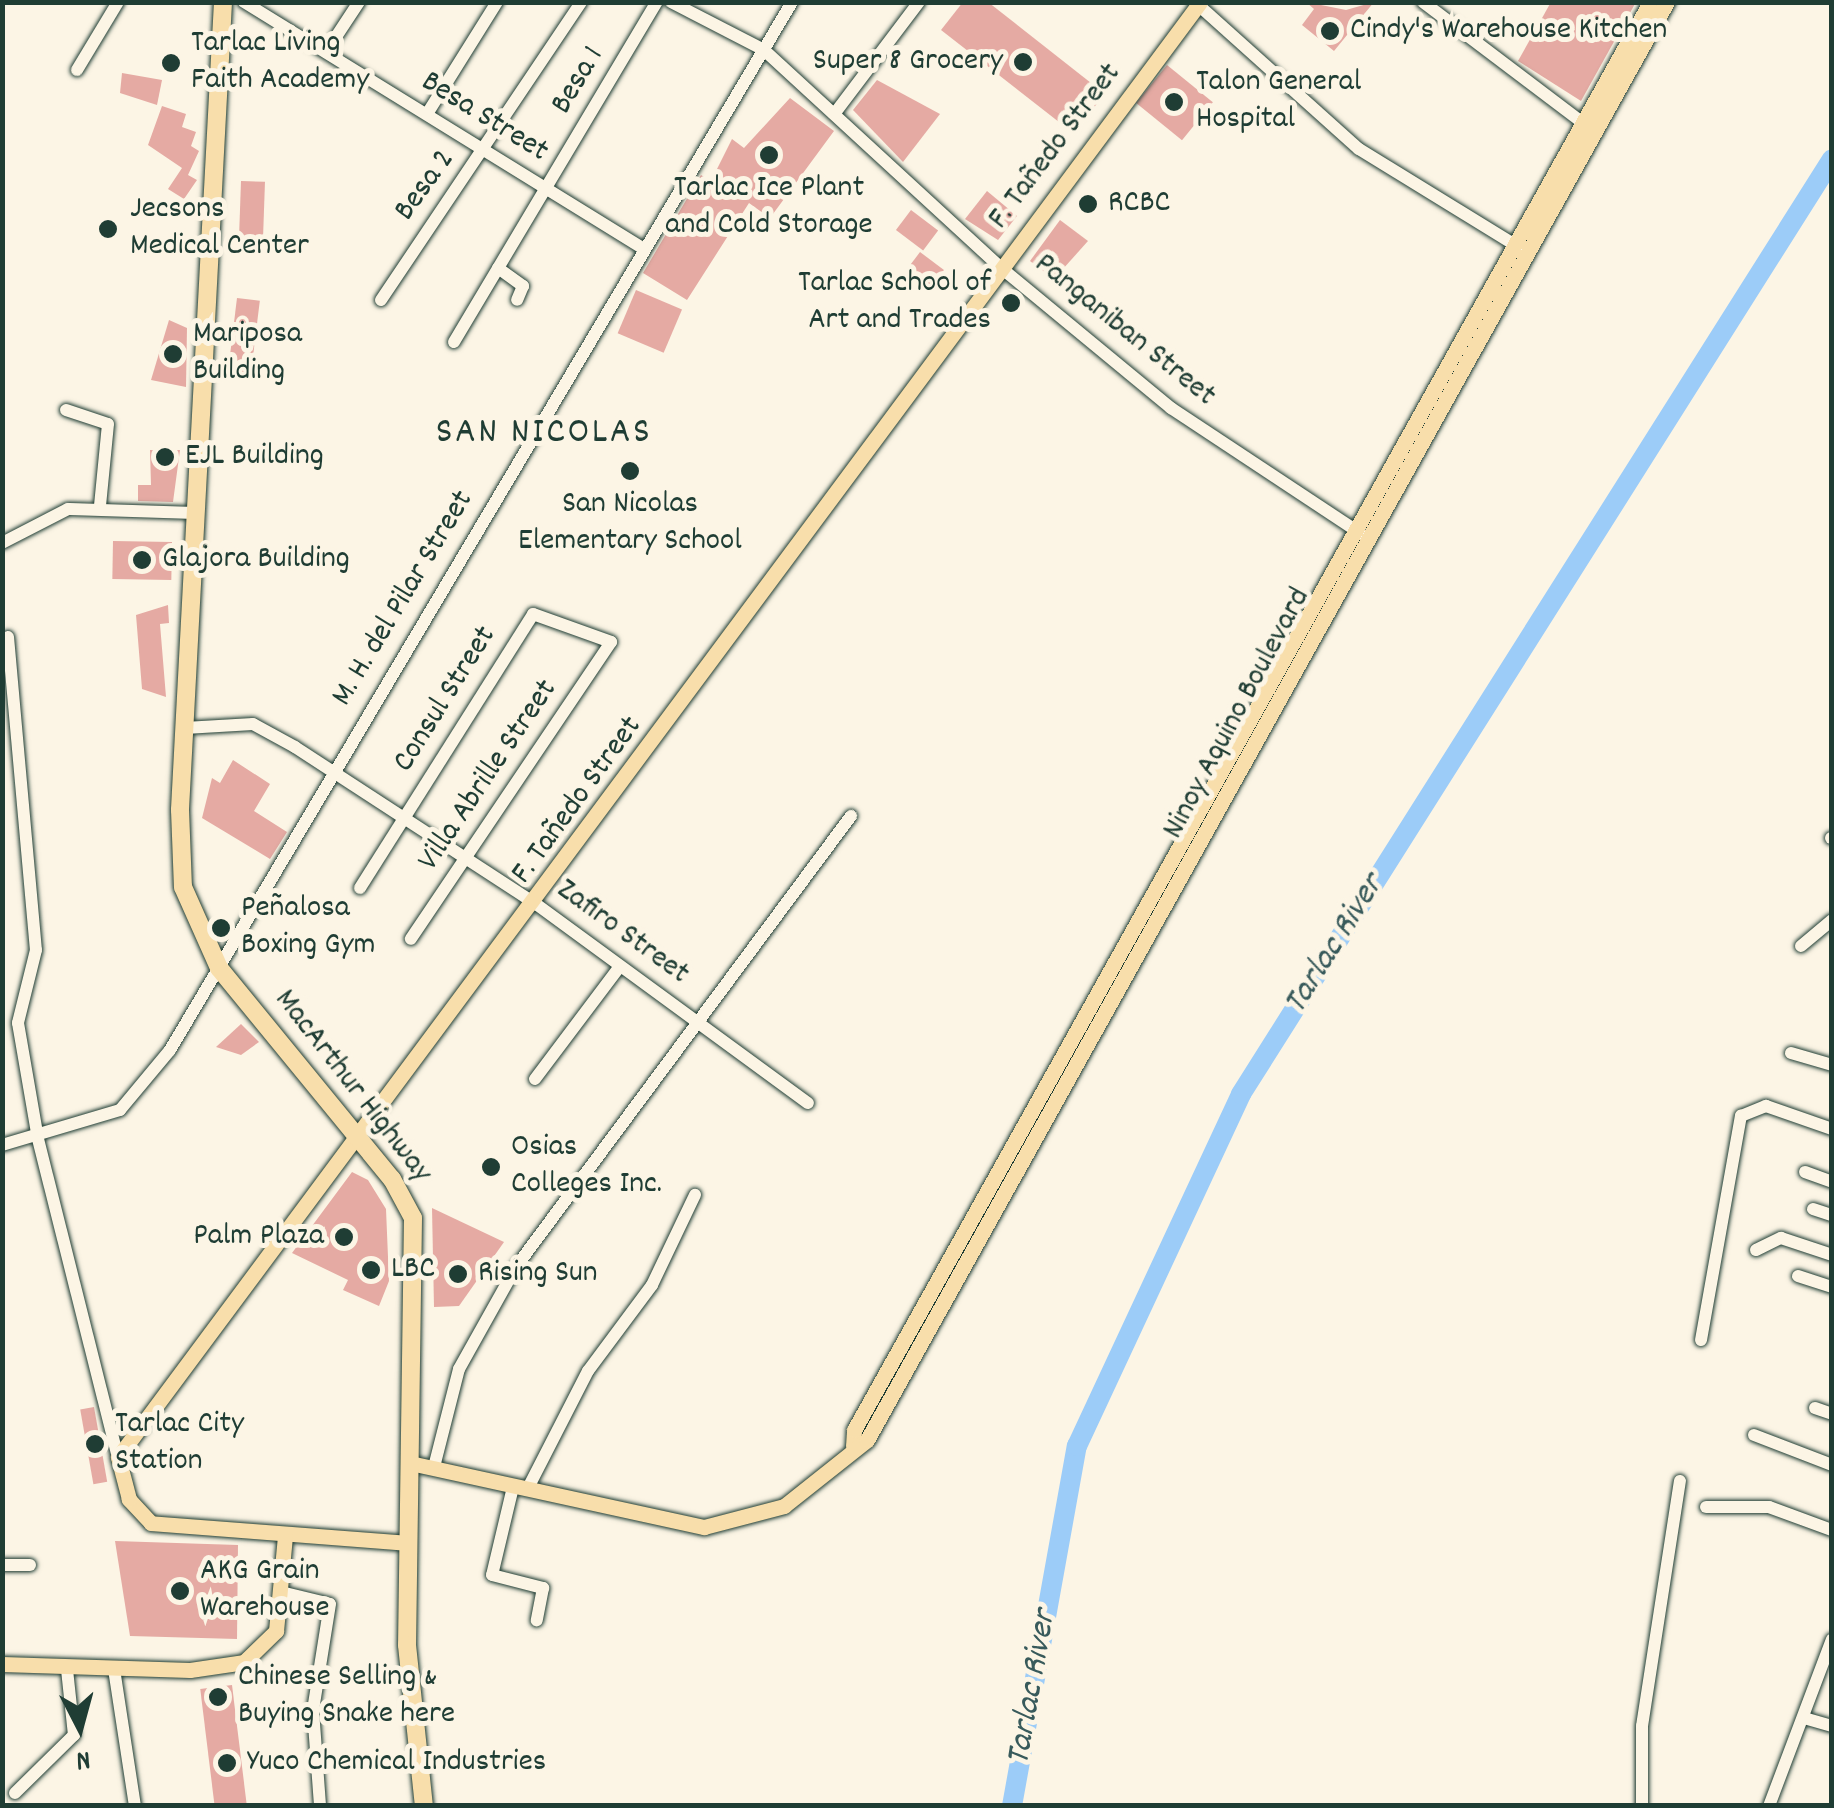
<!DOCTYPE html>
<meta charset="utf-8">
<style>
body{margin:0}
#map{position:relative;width:1834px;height:1808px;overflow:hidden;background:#fcf5e5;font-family:Dekko,sans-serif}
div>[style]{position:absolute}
.river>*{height:20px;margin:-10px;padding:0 10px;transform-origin:10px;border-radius:10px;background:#9cccf8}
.building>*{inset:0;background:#e5aaa3;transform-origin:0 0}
.roads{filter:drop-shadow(0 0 2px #1f3d34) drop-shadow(0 0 2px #1f3d34)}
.minor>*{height:12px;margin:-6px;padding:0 6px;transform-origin:6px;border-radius:6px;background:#fcf5e5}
.major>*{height:15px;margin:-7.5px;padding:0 7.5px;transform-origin:7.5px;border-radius:7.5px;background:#f8deab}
.highway>*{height:18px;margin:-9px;padding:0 9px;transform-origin:9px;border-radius:9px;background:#f8deab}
.dots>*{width:28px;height:28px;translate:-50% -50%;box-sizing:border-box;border:5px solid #fcf5e5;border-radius:50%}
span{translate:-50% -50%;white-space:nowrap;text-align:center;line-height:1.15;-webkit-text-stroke:10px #fcf5e5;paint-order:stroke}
.poi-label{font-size:32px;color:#1f3d34}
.left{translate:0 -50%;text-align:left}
.right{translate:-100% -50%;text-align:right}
.street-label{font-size:32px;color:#1f3d34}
.water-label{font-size:35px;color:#385a5b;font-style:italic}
.quarter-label{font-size:38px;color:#1f3d34;letter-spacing:2.5px}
.frame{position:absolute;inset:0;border:5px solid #1f3d34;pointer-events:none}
.north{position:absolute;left:30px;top:1678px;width:100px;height:100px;-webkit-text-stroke:8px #fcf5e5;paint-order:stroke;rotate:174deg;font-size:28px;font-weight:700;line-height:40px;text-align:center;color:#1f3d34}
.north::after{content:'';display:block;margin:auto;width:35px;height:45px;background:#1f3d34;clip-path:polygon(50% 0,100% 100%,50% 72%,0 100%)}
</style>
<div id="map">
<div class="river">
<div style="left:1012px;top:1806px;width:366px;rotate:-79.8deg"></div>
<div style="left:1077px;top:1446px;width:388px;rotate:-65deg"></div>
<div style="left:1241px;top:1094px;width:1106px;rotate:-57.7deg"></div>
</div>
<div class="building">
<div style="clip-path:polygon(963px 2px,988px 2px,1105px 94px,1073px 133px,941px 30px)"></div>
<div style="clip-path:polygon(1306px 2px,1346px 10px,1374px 2px,1334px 51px,1302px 25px,1314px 9px)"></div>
<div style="clip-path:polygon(1551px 2px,1636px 2px,1581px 101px,1518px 61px)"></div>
<div style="left:1167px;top:65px;width:59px;height:49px;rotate:39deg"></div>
<div style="clip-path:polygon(122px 73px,162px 80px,157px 105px,120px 93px)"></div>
<div style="clip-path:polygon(877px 80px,940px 114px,903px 162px,853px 110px)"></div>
<div style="clip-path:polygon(790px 98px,834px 131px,770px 218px,749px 203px,687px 300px,643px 273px,701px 175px,711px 181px,732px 139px,744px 148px)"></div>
<div style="clip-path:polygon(162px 106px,186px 114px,182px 127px,196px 132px,191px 146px,199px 151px,188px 175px,197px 180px,184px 199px,168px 189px,182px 168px,148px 145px)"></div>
<div style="left:241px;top:181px;width:24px;height:71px;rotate:2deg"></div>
<div style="clip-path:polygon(987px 191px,1017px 216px,998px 240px,965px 219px)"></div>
<div style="left:911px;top:210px;width:34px;height:25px;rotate:37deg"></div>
<div style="clip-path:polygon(1060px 220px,1088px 241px,1054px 279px,1030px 261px)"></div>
<div style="left:920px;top:252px;width:30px;height:26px;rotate:37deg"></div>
<div style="left:636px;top:290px;width:50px;height:47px;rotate:23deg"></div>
<div style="left:237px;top:298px;width:23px;height:74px;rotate:7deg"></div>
<div style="clip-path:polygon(169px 320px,187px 328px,186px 387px,151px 380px)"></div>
<div style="clip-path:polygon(150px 450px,180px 450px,173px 502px,138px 501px,138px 485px,151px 485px)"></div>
<div style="left:113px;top:541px;width:59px;height:38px;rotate:1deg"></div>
<div style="clip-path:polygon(168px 605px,169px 623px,160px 624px,166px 697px,142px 689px,136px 615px)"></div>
<div style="clip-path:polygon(233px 760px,270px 784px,254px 811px,287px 832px,270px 859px,202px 818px,212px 778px,220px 783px)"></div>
<div style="clip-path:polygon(241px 1024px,259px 1042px,241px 1055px,216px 1047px)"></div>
<div style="clip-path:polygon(352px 1172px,368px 1180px,386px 1209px,389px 1281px,379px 1306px,343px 1290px,348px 1280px,292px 1253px)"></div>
<div style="clip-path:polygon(432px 1208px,504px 1242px,459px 1306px,434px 1307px)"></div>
<div style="left:94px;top:1407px;width:76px;height:14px;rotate:80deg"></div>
<div style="clip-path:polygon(115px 1541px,238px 1545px,237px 1639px,130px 1636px)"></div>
<div style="left:232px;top:1685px;width:122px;height:32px;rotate:83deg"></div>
</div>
<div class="roads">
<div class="minor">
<div style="left:244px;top:2px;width:469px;rotate:31.7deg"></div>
<div style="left:671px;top:2px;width:105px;rotate:27.3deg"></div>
<div style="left:764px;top:50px;width:321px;rotate:42.6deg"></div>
<div style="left:1000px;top:267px;width:222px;rotate:39.5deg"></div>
<div style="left:1171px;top:408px;width:230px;rotate:33.5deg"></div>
<div style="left:1195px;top:2px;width:220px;rotate:41.9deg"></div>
<div style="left:1359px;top:149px;width:189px;rotate:31.6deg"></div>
<div style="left:1423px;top:2px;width:207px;rotate:37.1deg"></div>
<div style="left:326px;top:52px;width:60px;rotate:-56.6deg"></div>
<div style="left:77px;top:70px;width:79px;rotate:-58.9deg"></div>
<div style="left:835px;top:113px;width:139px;rotate:-52.9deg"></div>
<div style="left:427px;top:114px;width:132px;rotate:-58deg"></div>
<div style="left:498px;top:268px;width:31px;rotate:36deg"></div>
<div style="left:523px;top:286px;width:15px;rotate:113deg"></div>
<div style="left:381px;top:300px;width:359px;rotate:-56.1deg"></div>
<div style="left:454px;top:342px;width:396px;rotate:-59.2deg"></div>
<div style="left:66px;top:410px;width:44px;rotate:18.4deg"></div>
<div style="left:108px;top:424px;width:81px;rotate:95.6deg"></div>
<div style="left:2px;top:543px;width:74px;rotate:-27.3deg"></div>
<div style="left:68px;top:509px;width:129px;rotate:1.8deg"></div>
<div style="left:8px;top:637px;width:314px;rotate:84.9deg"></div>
<div style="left:36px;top:950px;width:75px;rotate:103.9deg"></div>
<div style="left:18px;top:1023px;width:118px;rotate:80.2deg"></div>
<div style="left:38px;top:1139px;width:328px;rotate:75.9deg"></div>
<div style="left:185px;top:728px;width:68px;rotate:-3.4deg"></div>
<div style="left:253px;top:724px;width:48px;rotate:28.7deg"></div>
<div style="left:295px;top:747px;width:288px;rotate:33.1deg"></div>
<div style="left:536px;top:904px;width:337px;rotate:36.2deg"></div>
<div style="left:1831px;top:838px;width:1px"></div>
<div style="left:360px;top:888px;width:324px;rotate:-57.7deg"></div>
<div style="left:533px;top:614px;width:83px;rotate:19.7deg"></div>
<div style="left:611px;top:642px;width:358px;rotate:124deg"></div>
<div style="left:1801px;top:946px;width:40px;rotate:-40deg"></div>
<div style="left:1791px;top:1053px;width:43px;rotate:16.3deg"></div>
<div style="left:535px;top:1079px;width:141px;rotate:-53deg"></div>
<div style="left:2px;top:1145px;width:123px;rotate:-16.5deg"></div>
<div style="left:120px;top:1110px;width:78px;rotate:-50.2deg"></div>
<div style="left:170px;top:1050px;width:1219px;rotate:-59.31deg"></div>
<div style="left:1805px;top:1172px;width:29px;rotate:20deg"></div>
<div style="left:1813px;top:1209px;width:20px;rotate:18deg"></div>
<div style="left:1756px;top:1250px;width:28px;rotate:-26deg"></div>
<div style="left:1781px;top:1238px;width:54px;rotate:18.4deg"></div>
<div style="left:1798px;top:1276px;width:36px;rotate:18deg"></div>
<div style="left:1701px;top:1340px;width:228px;rotate:-79.9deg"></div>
<div style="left:1741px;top:1116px;width:27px;rotate:-22deg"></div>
<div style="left:1766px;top:1106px;width:70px;rotate:19.2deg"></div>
<div style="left:1815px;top:1408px;width:18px;rotate:19deg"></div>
<div style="left:1754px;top:1435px;width:84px;rotate:21deg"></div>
<div style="left:434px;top:1467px;width:101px;rotate:-75.7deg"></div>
<div style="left:459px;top:1369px;width:117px;rotate:-60.8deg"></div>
<div style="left:516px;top:1267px;width:562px;rotate:-53.4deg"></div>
<div style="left:513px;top:1487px;width:90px;rotate:103.4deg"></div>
<div style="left:492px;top:1575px;width:53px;rotate:14.3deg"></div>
<div style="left:543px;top:1588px;width:33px;rotate:101deg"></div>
<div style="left:527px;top:1490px;width:134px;rotate:-62.9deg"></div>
<div style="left:588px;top:1371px;width:107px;rotate:-53.3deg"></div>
<div style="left:652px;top:1285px;width:100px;rotate:-64.5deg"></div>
<div style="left:1706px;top:1507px;width:63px"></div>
<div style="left:1769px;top:1507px;width:67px;rotate:20.1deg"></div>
<div style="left:2px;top:1565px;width:28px"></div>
<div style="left:281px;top:1592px;width:50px;rotate:13.8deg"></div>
<div style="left:330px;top:1604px;width:107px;rotate:99.1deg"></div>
<div style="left:313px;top:1710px;width:96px;rotate:85.8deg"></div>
<div style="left:114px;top:1669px;width:139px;rotate:81.3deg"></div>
<div style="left:1804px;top:1718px;width:29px;rotate:16deg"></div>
<div style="left:15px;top:1793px;width:83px;rotate:-44.5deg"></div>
<div style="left:74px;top:1735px;width:66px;rotate:-96.1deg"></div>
<div style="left:1642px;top:1806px;width:80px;rotate:-90deg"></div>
<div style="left:1642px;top:1726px;width:248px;rotate:-81.2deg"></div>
<div style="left:1769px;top:1806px;width:178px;rotate:-69.3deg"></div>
</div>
<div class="major">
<div style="left:853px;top:1446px;width:16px;rotate:-86deg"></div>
<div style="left:854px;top:1430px;width:1635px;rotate:-60.86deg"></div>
<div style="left:410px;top:1463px;width:301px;rotate:12.3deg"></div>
<div style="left:704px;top:1527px;width:83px;rotate:-14.7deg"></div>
<div style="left:784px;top:1506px;width:106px;rotate:-38.5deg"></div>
<div style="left:867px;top:1440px;width:1646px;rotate:-60.91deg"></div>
<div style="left:409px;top:1543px;width:259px;rotate:-175.6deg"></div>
<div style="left:151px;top:1523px;width:33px;rotate:-133deg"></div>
<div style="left:129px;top:1499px;width:43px;rotate:-104.7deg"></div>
<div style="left:118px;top:1457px;width:1813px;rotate:-53.36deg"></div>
<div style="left:2px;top:1664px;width:188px;rotate:1.8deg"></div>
<div style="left:190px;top:1670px;width:55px;rotate:-8.4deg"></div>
<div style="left:244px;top:1662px;width:45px;rotate:-44.1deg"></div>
<div style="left:276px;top:1631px;width:96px;rotate:-84.6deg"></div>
</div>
<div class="highway">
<div style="left:223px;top:2px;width:809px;rotate:93.05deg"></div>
<div style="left:180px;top:810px;width:77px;rotate:87.8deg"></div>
<div style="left:183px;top:887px;width:89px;rotate:66deg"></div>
<div style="left:219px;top:968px;width:273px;rotate:50.7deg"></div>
<div style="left:392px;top:1179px;width:44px;rotate:61.7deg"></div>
<div style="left:413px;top:1218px;width:427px;rotate:90.8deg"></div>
<div style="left:407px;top:1645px;width:162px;rotate:84deg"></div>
</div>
</div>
<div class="dots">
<div style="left:1330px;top:31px;background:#1f3d34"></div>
<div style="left:1023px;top:62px;background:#1f3d34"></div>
<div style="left:171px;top:63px;background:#1f3d34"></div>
<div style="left:1174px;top:102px;background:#1f3d34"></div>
<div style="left:769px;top:155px;background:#1f3d34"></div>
<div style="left:1088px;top:204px;background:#1f3d34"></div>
<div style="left:108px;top:229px;background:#1f3d34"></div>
<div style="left:1011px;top:303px;background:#1f3d34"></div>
<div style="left:173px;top:354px;background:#1f3d34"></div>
<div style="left:165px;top:457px;background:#1f3d34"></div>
<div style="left:630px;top:471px;background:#1f3d34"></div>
<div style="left:142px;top:560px;background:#1f3d34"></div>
<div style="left:221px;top:928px;background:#1f3d34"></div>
<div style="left:491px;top:1167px;background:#1f3d34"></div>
<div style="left:344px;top:1237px;background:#1f3d34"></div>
<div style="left:371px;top:1270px;background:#1f3d34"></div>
<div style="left:458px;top:1274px;background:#1f3d34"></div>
<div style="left:95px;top:1444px;background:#1f3d34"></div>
<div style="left:180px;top:1591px;background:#1f3d34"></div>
<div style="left:218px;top:1697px;background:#1f3d34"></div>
<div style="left:227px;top:1763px;background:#1f3d34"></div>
</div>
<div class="poi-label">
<span class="left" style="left:1350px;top:31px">Cindy's Warehouse Kitchen</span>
<span class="left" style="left:191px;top:63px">Tarlac Living<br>Faith Academy</span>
<span class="right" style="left:1003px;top:62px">Super 8 Grocery</span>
<span class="left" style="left:1196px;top:102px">Talon General<br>Hospital</span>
<span style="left:769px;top:208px">Tarlac Ice Plant<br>and Cold Storage</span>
<span class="left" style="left:1108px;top:204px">RCBC</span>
<span class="left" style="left:130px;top:229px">Jecsons<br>Medical Center</span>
<span class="right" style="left:991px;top:303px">Tarlac School of<br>Art and Trades</span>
<span class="left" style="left:193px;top:354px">Mariposa<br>Building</span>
<span class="left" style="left:185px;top:457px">EJL Building</span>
<span style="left:630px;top:524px">San Nicolas<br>Elementary School</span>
<span class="left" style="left:162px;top:560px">Glajora Building</span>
<span class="left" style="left:241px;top:928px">Peñalosa<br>Boxing Gym</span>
<span class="left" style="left:511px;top:1167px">Osias<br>Colleges Inc.</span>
<span class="right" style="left:324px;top:1237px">Palm Plaza</span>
<span class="left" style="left:391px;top:1270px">LBC</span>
<span class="left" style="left:478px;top:1274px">Rising Sun</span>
<span class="left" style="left:115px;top:1444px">Tarlac City<br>Station</span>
<span class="left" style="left:200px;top:1591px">AKG Grain<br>Warehouse</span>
<span class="left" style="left:238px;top:1697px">Chinese Selling &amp;<br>Buying Snake here</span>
<span class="left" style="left:247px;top:1763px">Yuco Chemical Industries</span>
</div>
<div class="street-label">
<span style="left:579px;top:81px;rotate:-59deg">Besa 1</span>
<span style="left:484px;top:118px;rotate:32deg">Besa Street</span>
<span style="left:1056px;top:147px;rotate:-53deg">F. Tañedo Street</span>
<span style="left:426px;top:186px;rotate:-54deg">Besa 2</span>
<span style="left:1124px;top:331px;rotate:39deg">Panganiban Street</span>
<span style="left:404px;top:599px;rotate:-59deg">M. H. del Pilar Street</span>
<span style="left:446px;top:700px;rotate:-58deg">Consul Street</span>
<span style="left:1238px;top:714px;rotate:-62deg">Ninoy Aquino Boulevard</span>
<span style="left:489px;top:776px;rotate:-56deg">Villa Abrille Street</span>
<span style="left:578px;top:801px;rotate:-54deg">F. Tañedo Street</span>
<span style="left:622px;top:933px;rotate:36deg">Zafiro Street</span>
<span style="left:352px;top:1087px;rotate:52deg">MacArthur Highway</span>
</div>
<div class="water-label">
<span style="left:1335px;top:945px;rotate:-58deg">Tarlac River</span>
<span style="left:1033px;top:1688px;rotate:-80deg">Tarlac River</span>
</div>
<div class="quarter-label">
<span style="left:544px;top:434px">SAN NICOLAS</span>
</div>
<div class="frame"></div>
<div class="north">N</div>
</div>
